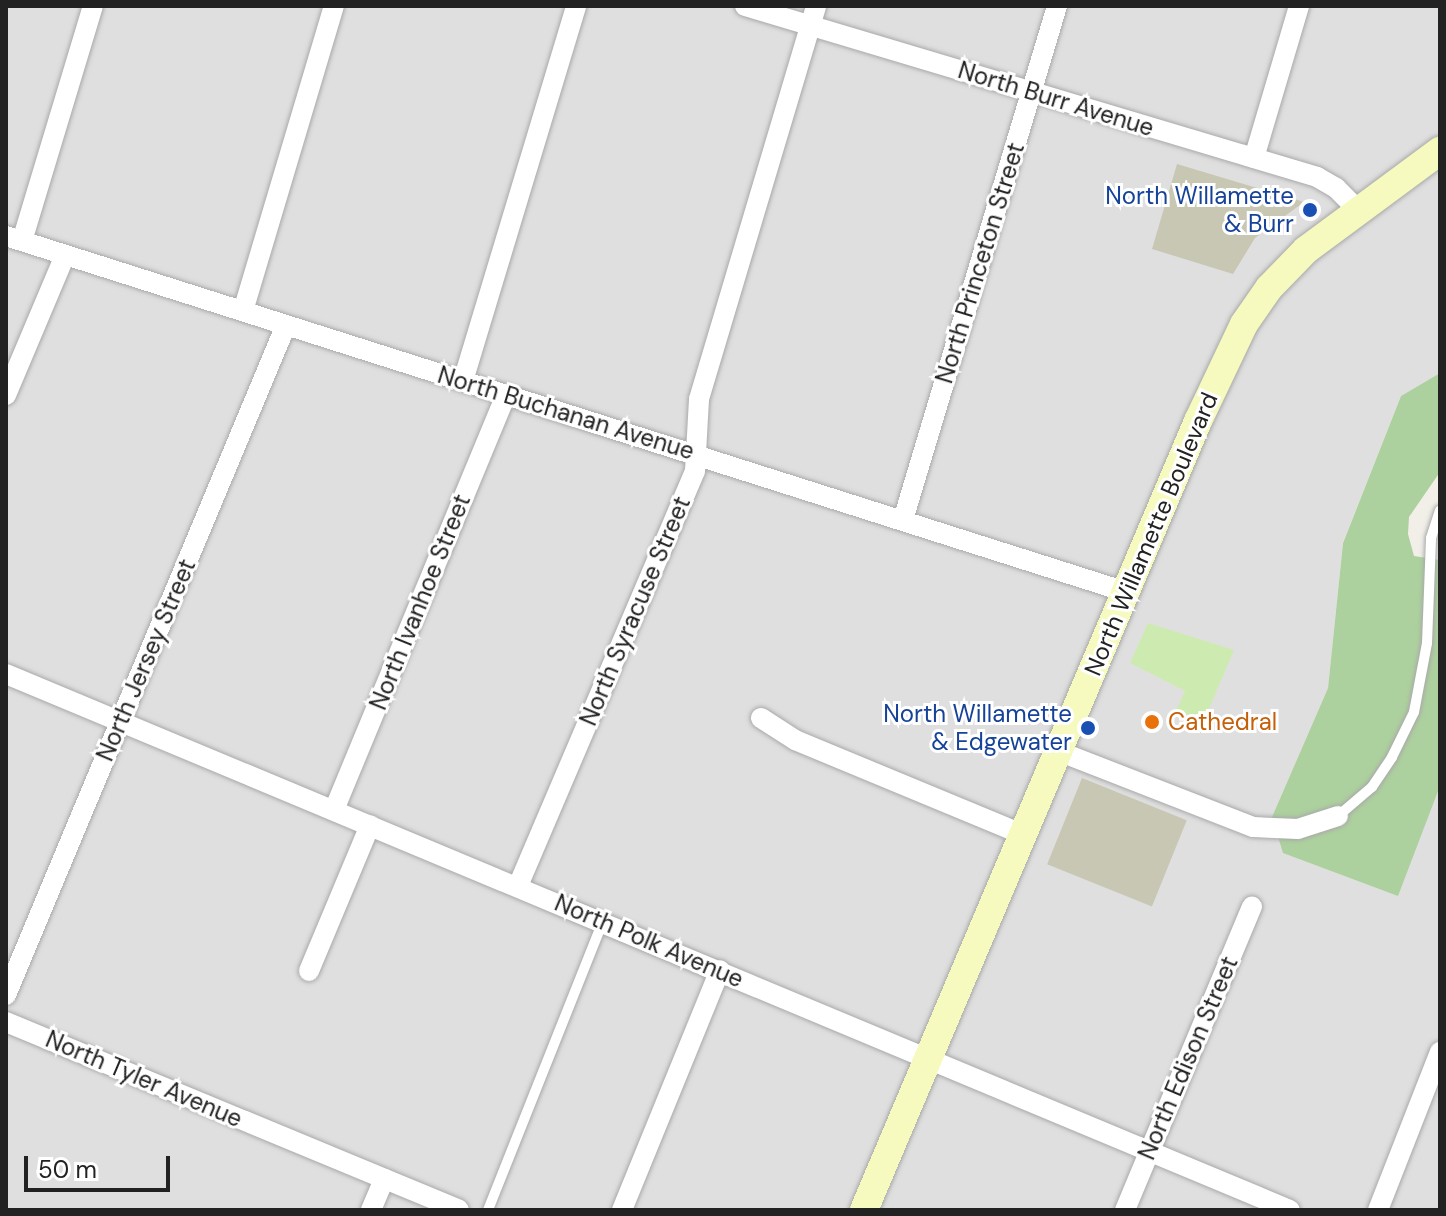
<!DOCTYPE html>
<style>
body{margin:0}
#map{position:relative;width:1446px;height:1216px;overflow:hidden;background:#f2efe9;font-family:"DM Sans",sans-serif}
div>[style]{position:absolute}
.residential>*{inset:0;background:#e0dfdf}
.construction>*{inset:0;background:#c7c7b4;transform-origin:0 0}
.grass>*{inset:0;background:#cdebb0}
.forest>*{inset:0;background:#add19e}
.roads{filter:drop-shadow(0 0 2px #a9a9a9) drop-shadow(0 0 2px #a9a9a9)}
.service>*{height:10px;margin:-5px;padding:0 5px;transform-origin:5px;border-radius:5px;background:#fff}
.minor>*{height:20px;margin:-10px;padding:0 10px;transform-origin:10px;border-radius:10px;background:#fff}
.secondary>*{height:28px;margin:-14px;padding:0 14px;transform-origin:14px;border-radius:14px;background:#f7fabf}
.dots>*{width:22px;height:22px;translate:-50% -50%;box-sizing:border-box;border:4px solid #fff;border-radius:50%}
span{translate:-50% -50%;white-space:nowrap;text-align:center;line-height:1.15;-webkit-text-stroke:6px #fff;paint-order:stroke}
.street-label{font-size:24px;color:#222}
.transit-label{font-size:24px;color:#164399}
.right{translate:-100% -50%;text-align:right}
.food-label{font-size:24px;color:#c56008}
.left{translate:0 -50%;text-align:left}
.frame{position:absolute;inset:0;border:8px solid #222;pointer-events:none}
.scale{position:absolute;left:24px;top:1156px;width:146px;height:36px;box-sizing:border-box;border:4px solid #222;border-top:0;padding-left:10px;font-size:24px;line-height:28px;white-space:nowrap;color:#222;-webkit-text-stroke:6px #fff;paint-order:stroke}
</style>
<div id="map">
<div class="residential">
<div style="clip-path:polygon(6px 6px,1440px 6px,1440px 373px,1401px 396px,1343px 542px,1328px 688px,1272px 817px,1425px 821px,1440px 786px,1440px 1210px,6px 1210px)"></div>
</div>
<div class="construction">
<div style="clip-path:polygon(1177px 164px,1304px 202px,1255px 238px,1233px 274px,1152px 249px)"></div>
<div style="left:1082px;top:778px;width:113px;height:93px;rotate:22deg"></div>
</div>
<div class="grass">
<div style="clip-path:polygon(1148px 623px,1234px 650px,1203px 723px,1175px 712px,1185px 691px,1130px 663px)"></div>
</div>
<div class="forest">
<div style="clip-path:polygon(1440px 373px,1440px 472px,1409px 517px,1408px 534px,1414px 556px,1440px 560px,1440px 786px,1398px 896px,1283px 853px,1272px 817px,1328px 688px,1343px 543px,1401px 396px)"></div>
</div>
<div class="roads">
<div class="service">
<div style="left:1338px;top:816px;width:45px;rotate:-40.5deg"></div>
<div style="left:1372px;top:787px;width:36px;rotate:-56deg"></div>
<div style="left:1392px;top:757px;width:50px;rotate:-63.9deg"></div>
<div style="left:1414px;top:712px;width:70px;rotate:-79.3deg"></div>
<div style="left:1427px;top:643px;width:105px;rotate:-87.8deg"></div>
<div style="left:1431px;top:538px;width:29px;rotate:-72deg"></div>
<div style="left:488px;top:1210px;width:311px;rotate:-68.3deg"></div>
</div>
<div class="minor">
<div style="left:745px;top:6px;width:597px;rotate:16.64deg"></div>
<div style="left:1317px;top:177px;width:22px;rotate:30deg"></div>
<div style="left:1336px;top:188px;width:31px;rotate:45deg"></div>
<div style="left:1254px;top:158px;width:159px;rotate:-73.5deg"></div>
<div style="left:6px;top:236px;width:1175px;rotate:17.63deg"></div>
<div style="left:22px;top:241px;width:245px;rotate:-73.2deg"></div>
<div style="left:243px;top:311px;width:318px;rotate:-73.4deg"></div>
<div style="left:463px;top:381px;width:392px;rotate:-73.2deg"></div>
<div style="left:6px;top:395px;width:152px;rotate:-67.1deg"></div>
<div style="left:903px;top:520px;width:537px;rotate:-73.32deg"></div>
<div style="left:6px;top:674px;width:1391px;rotate:22.66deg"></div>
<div style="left:761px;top:718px;width:40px;rotate:32.9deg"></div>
<div style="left:795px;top:740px;width:246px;rotate:22.5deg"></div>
<div style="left:1058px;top:751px;width:209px;rotate:21.3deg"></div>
<div style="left:1253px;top:827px;width:45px;rotate:2.5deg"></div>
<div style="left:1298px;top:829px;width:42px;rotate:-18deg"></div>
<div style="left:334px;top:810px;width:450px;rotate:-67.5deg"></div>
<div style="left:518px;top:886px;width:451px;rotate:-66.9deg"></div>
<div style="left:695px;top:471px;width:72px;rotate:-86.8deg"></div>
<div style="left:699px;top:399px;width:410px;rotate:-73.4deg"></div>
<div style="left:309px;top:971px;width:158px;rotate:-67.3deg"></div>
<div style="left:6px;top:995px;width:726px;rotate:-67.32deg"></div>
<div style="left:6px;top:1022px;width:490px;rotate:22.5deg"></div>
<div style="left:371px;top:1210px;width:34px;rotate:-67deg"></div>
<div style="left:622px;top:1210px;width:259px;rotate:-67.8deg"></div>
<div style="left:1125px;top:1210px;width:329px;rotate:-67.3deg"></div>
<div style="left:1378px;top:1210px;width:170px;rotate:-68.6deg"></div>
</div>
<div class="secondary">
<div style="left:864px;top:1210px;width:857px;rotate:-67.06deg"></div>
<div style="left:1198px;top:421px;width:107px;rotate:-64.6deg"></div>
<div style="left:1244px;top:324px;width:44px;rotate:-55.2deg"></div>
<div style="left:1269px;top:288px;width:53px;rotate:-45.8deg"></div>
<div style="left:1306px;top:250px;width:167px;rotate:-36.5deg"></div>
</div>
</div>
<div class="dots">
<div style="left:1310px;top:210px;background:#1a4fb4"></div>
<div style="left:1152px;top:722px;background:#e8710a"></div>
<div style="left:1088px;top:728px;background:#1a4fb4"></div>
</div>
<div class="street-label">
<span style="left:1056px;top:99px;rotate:17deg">North Burr Avenue</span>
<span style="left:980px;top:263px;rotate:-73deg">North Princeton Street</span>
<span style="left:566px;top:413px;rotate:17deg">North Buchanan Avenue</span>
<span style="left:1151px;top:534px;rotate:-67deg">North Willamette Boulevard</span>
<span style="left:420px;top:602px;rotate:-68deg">North Ivanhoe Street</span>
<span style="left:635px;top:611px;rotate:-67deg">North Syracuse Street</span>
<span style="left:146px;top:660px;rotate:-67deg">North Jersey Street</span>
<span style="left:649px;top:941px;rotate:23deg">North Polk Avenue</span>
<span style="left:1188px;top:1058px;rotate:-67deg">North Edison Street</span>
<span style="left:144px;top:1079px;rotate:23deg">North Tyler Avenue</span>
</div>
<div class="transit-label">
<span class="right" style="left:1294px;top:210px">North Willamette<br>&amp; Burr</span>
<span class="right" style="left:1072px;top:728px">North Willamette<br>&amp; Edgewater</span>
</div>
<div class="food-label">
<span class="left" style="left:1168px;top:722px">Cathedral</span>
</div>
<div class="frame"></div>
<div class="scale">50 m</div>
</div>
